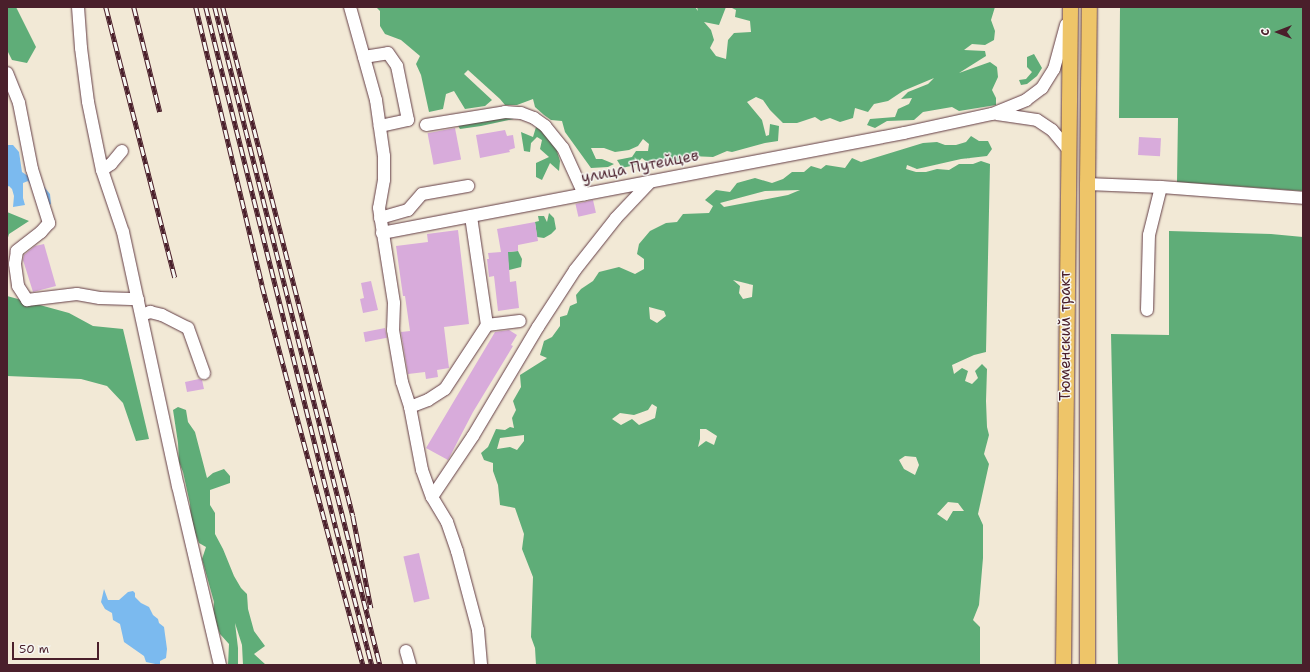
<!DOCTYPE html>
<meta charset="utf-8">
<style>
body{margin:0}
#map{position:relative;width:1310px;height:672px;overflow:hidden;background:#f2e9d6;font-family:"Shantell Sans",sans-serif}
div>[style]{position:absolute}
.forest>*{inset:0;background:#5fad78}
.water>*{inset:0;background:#7bbaef}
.building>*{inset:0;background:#d8abdb;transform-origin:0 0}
.roads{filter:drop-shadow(0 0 1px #633d45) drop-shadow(0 0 1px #633d45)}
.minor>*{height:12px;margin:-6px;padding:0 6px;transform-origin:6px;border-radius:6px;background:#fff}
.major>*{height:15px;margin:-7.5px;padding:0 7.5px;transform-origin:7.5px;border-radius:7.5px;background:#eec569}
.rail>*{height:4.5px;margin-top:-2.25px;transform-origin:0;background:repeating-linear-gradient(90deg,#f6f6f2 0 9px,#4a1f2b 0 18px);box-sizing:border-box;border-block:1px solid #4a1f2b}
span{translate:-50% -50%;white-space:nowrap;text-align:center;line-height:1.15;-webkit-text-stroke:3px #f6f6f2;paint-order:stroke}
.street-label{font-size:15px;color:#4a1f2b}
.frame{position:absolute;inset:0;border:8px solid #4a1f2b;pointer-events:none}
.north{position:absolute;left:1258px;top:12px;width:40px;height:40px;-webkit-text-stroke:3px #f6f6f2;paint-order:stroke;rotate:270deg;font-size:11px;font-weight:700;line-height:16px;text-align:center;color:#4a1f2b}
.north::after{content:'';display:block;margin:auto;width:14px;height:18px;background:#4a1f2b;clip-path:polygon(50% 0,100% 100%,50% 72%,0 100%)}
.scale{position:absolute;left:12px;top:642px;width:87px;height:18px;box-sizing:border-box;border:2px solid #4a1f2b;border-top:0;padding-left:5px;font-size:12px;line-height:14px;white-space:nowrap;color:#4a1f2b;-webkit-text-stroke:3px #f6f6f2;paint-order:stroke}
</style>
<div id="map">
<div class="forest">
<div style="clip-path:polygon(7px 7px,16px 7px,36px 47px,27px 63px,12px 60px,7px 50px)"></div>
<div style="clip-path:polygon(366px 7px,695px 7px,698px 11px,697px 7px,726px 7px,719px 25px,704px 22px,711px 30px,714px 40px,710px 48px,716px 56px,726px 59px,728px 40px,734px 33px,751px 32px,750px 21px,735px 17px,736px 10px,730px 7px,995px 7px,991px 20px,995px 31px,994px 40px,985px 45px,972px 44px,964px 50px,985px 51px,986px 56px,959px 73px,990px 62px,997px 67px,998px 77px,992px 90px,996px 98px,996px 105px,959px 111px,952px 107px,923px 112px,914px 120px,887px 121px,875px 128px,867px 125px,870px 119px,895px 117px,898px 109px,909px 104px,912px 98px,901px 99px,908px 92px,928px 84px,934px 78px,903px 91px,888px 101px,874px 104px,868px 112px,855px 108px,853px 118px,840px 122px,830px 118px,821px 121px,815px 117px,797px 123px,783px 123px,770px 110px,763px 100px,756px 97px,747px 102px,762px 120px,766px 136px,769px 135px,770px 124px,779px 126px,778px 141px,765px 143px,732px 152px,727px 151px,713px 157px,691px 156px,669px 165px,648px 163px,642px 158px,635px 165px,622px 168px,617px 160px,632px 157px,636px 151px,648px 151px,649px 144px,643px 139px,638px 146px,629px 150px,615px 152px,604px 148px,591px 148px,596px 159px,602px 159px,614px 164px,608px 167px,591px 168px,565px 132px,562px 121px,551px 120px,544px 115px,535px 107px,533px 99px,517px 105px,505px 105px,500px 99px,468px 70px,464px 74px,492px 100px,485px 106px,465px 109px,454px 91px,446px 94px,443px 109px,429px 112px,421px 75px,416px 64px,420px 56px,401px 40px,385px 34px,380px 26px,380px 11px,377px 8px)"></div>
<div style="clip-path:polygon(1120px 7px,1303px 7px,1303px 191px,1177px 182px,1178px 118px,1119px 118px)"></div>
<div style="clip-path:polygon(1034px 54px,1042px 68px,1037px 76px,1027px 84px,1021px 85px,1019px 80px,1026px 79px,1032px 72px,1027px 67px,1027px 57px)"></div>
<div style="clip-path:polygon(509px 116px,514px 119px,481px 126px,460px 129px,457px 124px)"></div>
<div style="clip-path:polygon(536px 127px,546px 133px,556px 148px,560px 161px,559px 171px,550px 163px,542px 180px,536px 177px,536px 163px,549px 157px,540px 149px,542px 140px,537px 137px,531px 143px,530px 152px,524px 151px,521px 132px,533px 137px)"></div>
<div style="clip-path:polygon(evenodd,971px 136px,979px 141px,988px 141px,992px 149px,987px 156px,961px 159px,917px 169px,907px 165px,906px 169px,916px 172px,926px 172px,937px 169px,949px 170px,959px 164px,973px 164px,981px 161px,990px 164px,986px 352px,974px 355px,952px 365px,954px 374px,962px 368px,968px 371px,965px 381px,972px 384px,978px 378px,975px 371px,982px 364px,987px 369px,986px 401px,987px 427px,989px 435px,984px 454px,989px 464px,978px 514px,983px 525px,983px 558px,979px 605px,973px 620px,980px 627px,980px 665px,536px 665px,535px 648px,531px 637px,533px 577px,522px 549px,524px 534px,515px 508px,500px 505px,498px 485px,493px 471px,493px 463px,484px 460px,481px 453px,488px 447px,496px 429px,505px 430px,510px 427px,514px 428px,512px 418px,516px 410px,513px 401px,521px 387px,520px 375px,547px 358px,540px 355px,544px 341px,552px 337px,560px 326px,560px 317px,567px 315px,570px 306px,577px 303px,576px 295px,581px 289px,593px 281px,599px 272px,619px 267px,635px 274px,644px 269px,644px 259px,637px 254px,639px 244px,650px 231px,666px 223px,677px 222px,683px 214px,709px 213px,713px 206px,705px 200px,716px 190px,730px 192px,737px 183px,755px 178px,772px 183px,783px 179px,792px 172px,804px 172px,811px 166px,821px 169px,826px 165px,845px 168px,852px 158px,861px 162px,923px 143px,937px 142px,945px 145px,956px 145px,966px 142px,971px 136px,800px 190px,788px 195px,724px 207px,720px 203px,765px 191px,800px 190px,971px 136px,733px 280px,753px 285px,752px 297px,743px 299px,739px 293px,740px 286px,733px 280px,971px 136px,649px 307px,664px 311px,666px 316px,657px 323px,650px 319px,649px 307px,971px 136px,652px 404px,657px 407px,655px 418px,639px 425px,632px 419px,621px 425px,612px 419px,620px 413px,634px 415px,648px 410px,652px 404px,971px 136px,700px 429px,706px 429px,717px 436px,714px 445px,706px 441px,698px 447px,700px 439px,700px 429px,971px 136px,524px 435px,524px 441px,517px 450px,510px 447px,497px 449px,500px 438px,524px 435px,971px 136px,905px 456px,916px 457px,919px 465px,915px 475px,904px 469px,899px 460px,905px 456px,971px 136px,948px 502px,958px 503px,964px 511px,953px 511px,947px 521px,937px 514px,948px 502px)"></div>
<div style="clip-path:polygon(7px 212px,29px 221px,9px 234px,7px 241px)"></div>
<div style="clip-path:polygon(549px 213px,554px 218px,556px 229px,551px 234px,544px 238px,537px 237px,535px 222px,539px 221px,538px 216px,544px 216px,547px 222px)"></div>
<div style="clip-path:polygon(1169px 231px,1271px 234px,1303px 237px,1303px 665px,1118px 665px,1111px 334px,1169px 335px)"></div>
<div style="clip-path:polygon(518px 251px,522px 259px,521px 267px,509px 270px,507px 252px)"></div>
<div style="clip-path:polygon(7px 296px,69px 313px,93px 326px,123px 329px,149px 439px,136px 441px,123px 403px,107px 386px,81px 379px,7px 376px)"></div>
<div style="clip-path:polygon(178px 407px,186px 410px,188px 422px,195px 432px,207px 478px,213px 473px,224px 469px,230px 476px,230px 483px,210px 490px,210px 505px,215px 513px,215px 534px,223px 549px,234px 576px,241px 588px,247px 594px,248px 609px,254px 631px,265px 646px,254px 654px,266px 665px,243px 665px,242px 645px,235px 623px,238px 648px,238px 665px,228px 665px,229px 644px,220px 634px,213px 615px,214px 602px,202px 559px,206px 547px,199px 543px,191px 523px,190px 504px,183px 472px,179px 462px,178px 443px,173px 410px)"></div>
</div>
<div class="water">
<div style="clip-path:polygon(7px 145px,13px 145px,19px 152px,22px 172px,28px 176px,31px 171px,50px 194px,51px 204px,46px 207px,28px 181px,23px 183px,23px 198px,25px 205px,13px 207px,14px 196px,12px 189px,9px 186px,7px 187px)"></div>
<div style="clip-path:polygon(104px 589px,108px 600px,119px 600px,128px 592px,133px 591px,135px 593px,135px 597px,141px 603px,149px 607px,153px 615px,158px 619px,159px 623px,164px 627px,167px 649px,166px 658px,160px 661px,160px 665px,146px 662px,144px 656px,124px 642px,120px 624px,113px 620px,112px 613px,105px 609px,101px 602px)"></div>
</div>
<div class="building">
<div style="left:455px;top:128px;width:32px;height:28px;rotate:79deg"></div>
<div style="clip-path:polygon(505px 130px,507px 136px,513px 135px,515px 148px,509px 150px,510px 152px,480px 158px,476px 135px)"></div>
<div style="left:1139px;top:137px;width:22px;height:18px;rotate:3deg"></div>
<div style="left:593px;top:200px;width:13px;height:18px;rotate:77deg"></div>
<div style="clip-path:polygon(535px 222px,538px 241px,518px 245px,518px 251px,508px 252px,510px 282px,516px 281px,519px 308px,498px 311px,494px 276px,489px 277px,487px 259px,489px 259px,488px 253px,501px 252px,497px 229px)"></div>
<div style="clip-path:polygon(458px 230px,469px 324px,444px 327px,449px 368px,437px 370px,438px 377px,426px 379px,425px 372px,408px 374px,401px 332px,410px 331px,405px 296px,403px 296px,396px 246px,428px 242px,427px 234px)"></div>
<div style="clip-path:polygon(44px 244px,56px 286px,33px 292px,23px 260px,24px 255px,35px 246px)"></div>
<div style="clip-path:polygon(371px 281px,378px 310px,363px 313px,360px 299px,364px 298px,361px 283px)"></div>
<div style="left:385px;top:328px;width:10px;height:22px;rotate:79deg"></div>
<div style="clip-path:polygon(509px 330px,517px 335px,511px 345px,513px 346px,473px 412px,448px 460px,426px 448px,495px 332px)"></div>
<div style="clip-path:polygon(199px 379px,202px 380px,204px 389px,187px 392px,185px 382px)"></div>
<div style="left:419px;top:553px;width:47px;height:16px;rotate:77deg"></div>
</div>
<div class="roads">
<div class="minor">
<div style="left:78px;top:7px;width:41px;rotate:85.8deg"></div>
<div style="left:81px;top:48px;width:54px;rotate:82.6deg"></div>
<div style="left:88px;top:102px;width:69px;rotate:78.4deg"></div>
<div style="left:102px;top:170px;width:65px;rotate:71.3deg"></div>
<div style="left:123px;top:232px;width:260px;rotate:77.8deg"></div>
<div style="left:178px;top:486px;width:184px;rotate:76.8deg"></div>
<div style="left:350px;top:7px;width:97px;rotate:74.4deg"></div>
<div style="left:376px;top:100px;width:57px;rotate:81.9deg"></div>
<div style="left:384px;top:156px;width:24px;rotate:90deg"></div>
<div style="left:384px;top:180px;width:28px;rotate:100deg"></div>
<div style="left:379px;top:208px;width:96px;rotate:81deg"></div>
<div style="left:394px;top:303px;width:27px;rotate:92deg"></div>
<div style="left:393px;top:330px;width:53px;rotate:80.2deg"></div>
<div style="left:402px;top:382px;width:26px;rotate:72deg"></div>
<div style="left:410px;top:407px;width:64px;rotate:79.2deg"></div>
<div style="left:422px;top:470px;width:29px;rotate:70deg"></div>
<div style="left:432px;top:497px;width:29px;rotate:59deg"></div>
<div style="left:447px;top:522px;width:31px;rotate:71deg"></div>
<div style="left:457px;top:551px;width:82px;rotate:75.1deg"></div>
<div style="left:478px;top:630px;width:35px;rotate:85deg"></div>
<div style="left:364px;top:57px;width:24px;rotate:-9deg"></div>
<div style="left:388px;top:53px;width:16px;rotate:55deg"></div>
<div style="left:397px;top:66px;width:55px;rotate:78.5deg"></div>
<div style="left:408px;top:120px;width:29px;rotate:168deg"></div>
<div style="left:7px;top:73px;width:32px;rotate:68deg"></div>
<div style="left:19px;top:103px;width:67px;rotate:78.9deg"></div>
<div style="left:32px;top:169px;width:57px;rotate:72.5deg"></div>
<div style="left:49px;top:223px;width:12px;rotate:132deg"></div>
<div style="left:41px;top:232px;width:31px;rotate:142deg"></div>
<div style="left:17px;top:251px;width:13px;rotate:99deg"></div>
<div style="left:15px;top:264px;width:22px;rotate:82deg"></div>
<div style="left:18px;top:286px;width:17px;rotate:57deg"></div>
<div style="left:27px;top:300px;width:50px;rotate:-6.8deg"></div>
<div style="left:77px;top:294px;width:23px;rotate:10deg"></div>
<div style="left:100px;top:298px;width:38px;rotate:2deg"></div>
<div style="left:997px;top:114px;width:40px;rotate:8.5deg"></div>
<div style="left:1037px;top:120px;width:18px;rotate:34deg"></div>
<div style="left:1052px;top:130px;width:23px;rotate:50deg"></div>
<div style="left:426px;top:125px;width:80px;rotate:-9.3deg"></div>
<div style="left:505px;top:112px;width:16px;rotate:4deg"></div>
<div style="left:521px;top:113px;width:14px;rotate:21deg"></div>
<div style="left:534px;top:118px;width:14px;rotate:36deg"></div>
<div style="left:545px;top:126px;width:28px;rotate:51deg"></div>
<div style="left:563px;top:148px;width:51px;rotate:65.5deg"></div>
<div style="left:102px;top:170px;width:11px;rotate:-34deg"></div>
<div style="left:111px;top:164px;width:17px;rotate:-50deg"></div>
<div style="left:1087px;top:184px;width:74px;rotate:2.3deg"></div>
<div style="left:1161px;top:187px;width:142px;rotate:4.4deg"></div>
<div style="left:380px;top:218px;width:29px;rotate:-16deg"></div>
<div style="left:408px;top:210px;width:21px;rotate:-49deg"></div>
<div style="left:422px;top:194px;width:47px;rotate:-9.9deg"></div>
<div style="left:382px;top:233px;width:531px;rotate:-10.84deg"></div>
<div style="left:904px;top:133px;width:90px;rotate:-12.2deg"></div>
<div style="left:992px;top:114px;width:37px;rotate:-22deg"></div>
<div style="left:1026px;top:100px;width:20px;rotate:-37deg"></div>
<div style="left:1042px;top:88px;width:22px;rotate:-58deg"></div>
<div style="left:1054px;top:69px;width:46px;rotate:-74.7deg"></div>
<div style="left:1147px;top:310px;width:75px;rotate:-88.5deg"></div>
<div style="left:1149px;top:235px;width:49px;rotate:-76deg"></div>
<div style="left:142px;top:315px;width:9px;rotate:-21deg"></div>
<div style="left:150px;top:312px;width:12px;rotate:14deg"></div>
<div style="left:162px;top:315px;width:29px;rotate:27deg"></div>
<div style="left:188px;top:328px;width:48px;rotate:70.4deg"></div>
<div style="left:487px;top:325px;width:33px;rotate:-7deg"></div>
<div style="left:410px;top:407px;width:19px;rotate:-21deg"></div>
<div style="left:428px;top:400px;width:20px;rotate:-33deg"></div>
<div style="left:445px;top:389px;width:77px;rotate:-56.7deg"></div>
<div style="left:487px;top:325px;width:110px;rotate:-98.4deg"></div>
<div style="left:432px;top:497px;width:73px;rotate:-56.1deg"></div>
<div style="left:473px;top:436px;width:127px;rotate:-59.2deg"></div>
<div style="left:538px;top:327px;width:68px;rotate:-57deg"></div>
<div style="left:575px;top:270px;width:66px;rotate:-51.7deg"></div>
<div style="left:616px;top:218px;width:50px;rotate:-46.6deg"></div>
<div style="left:406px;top:651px;width:15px;rotate:74deg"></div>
</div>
<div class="major">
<div style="left:1063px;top:665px;width:658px;rotate:-89.39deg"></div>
<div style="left:1087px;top:665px;width:481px;rotate:-90deg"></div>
<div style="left:1087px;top:184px;width:177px;rotate:-89.4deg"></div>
</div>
</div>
<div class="rail">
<div style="left:106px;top:7px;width:279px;rotate:75.7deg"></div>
<div style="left:134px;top:7px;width:108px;rotate:76.1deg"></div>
<div style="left:196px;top:7px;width:286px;rotate:76.6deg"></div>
<div style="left:262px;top:285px;width:393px;rotate:75.1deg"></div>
<div style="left:206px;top:7px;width:537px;rotate:75.99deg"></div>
<div style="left:336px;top:528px;width:142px;rotate:75.3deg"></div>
<div style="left:215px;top:7px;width:678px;rotate:75.92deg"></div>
<div style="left:223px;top:7px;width:525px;rotate:75.67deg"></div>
<div style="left:353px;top:516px;width:94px;rotate:78.9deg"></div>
</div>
<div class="street-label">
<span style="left:640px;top:167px;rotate:-11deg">улица Путейцев</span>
<span style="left:1066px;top:336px;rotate:-90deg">Тюменский тракт</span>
</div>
<div class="frame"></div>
<div class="north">С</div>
<div class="scale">50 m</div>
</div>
